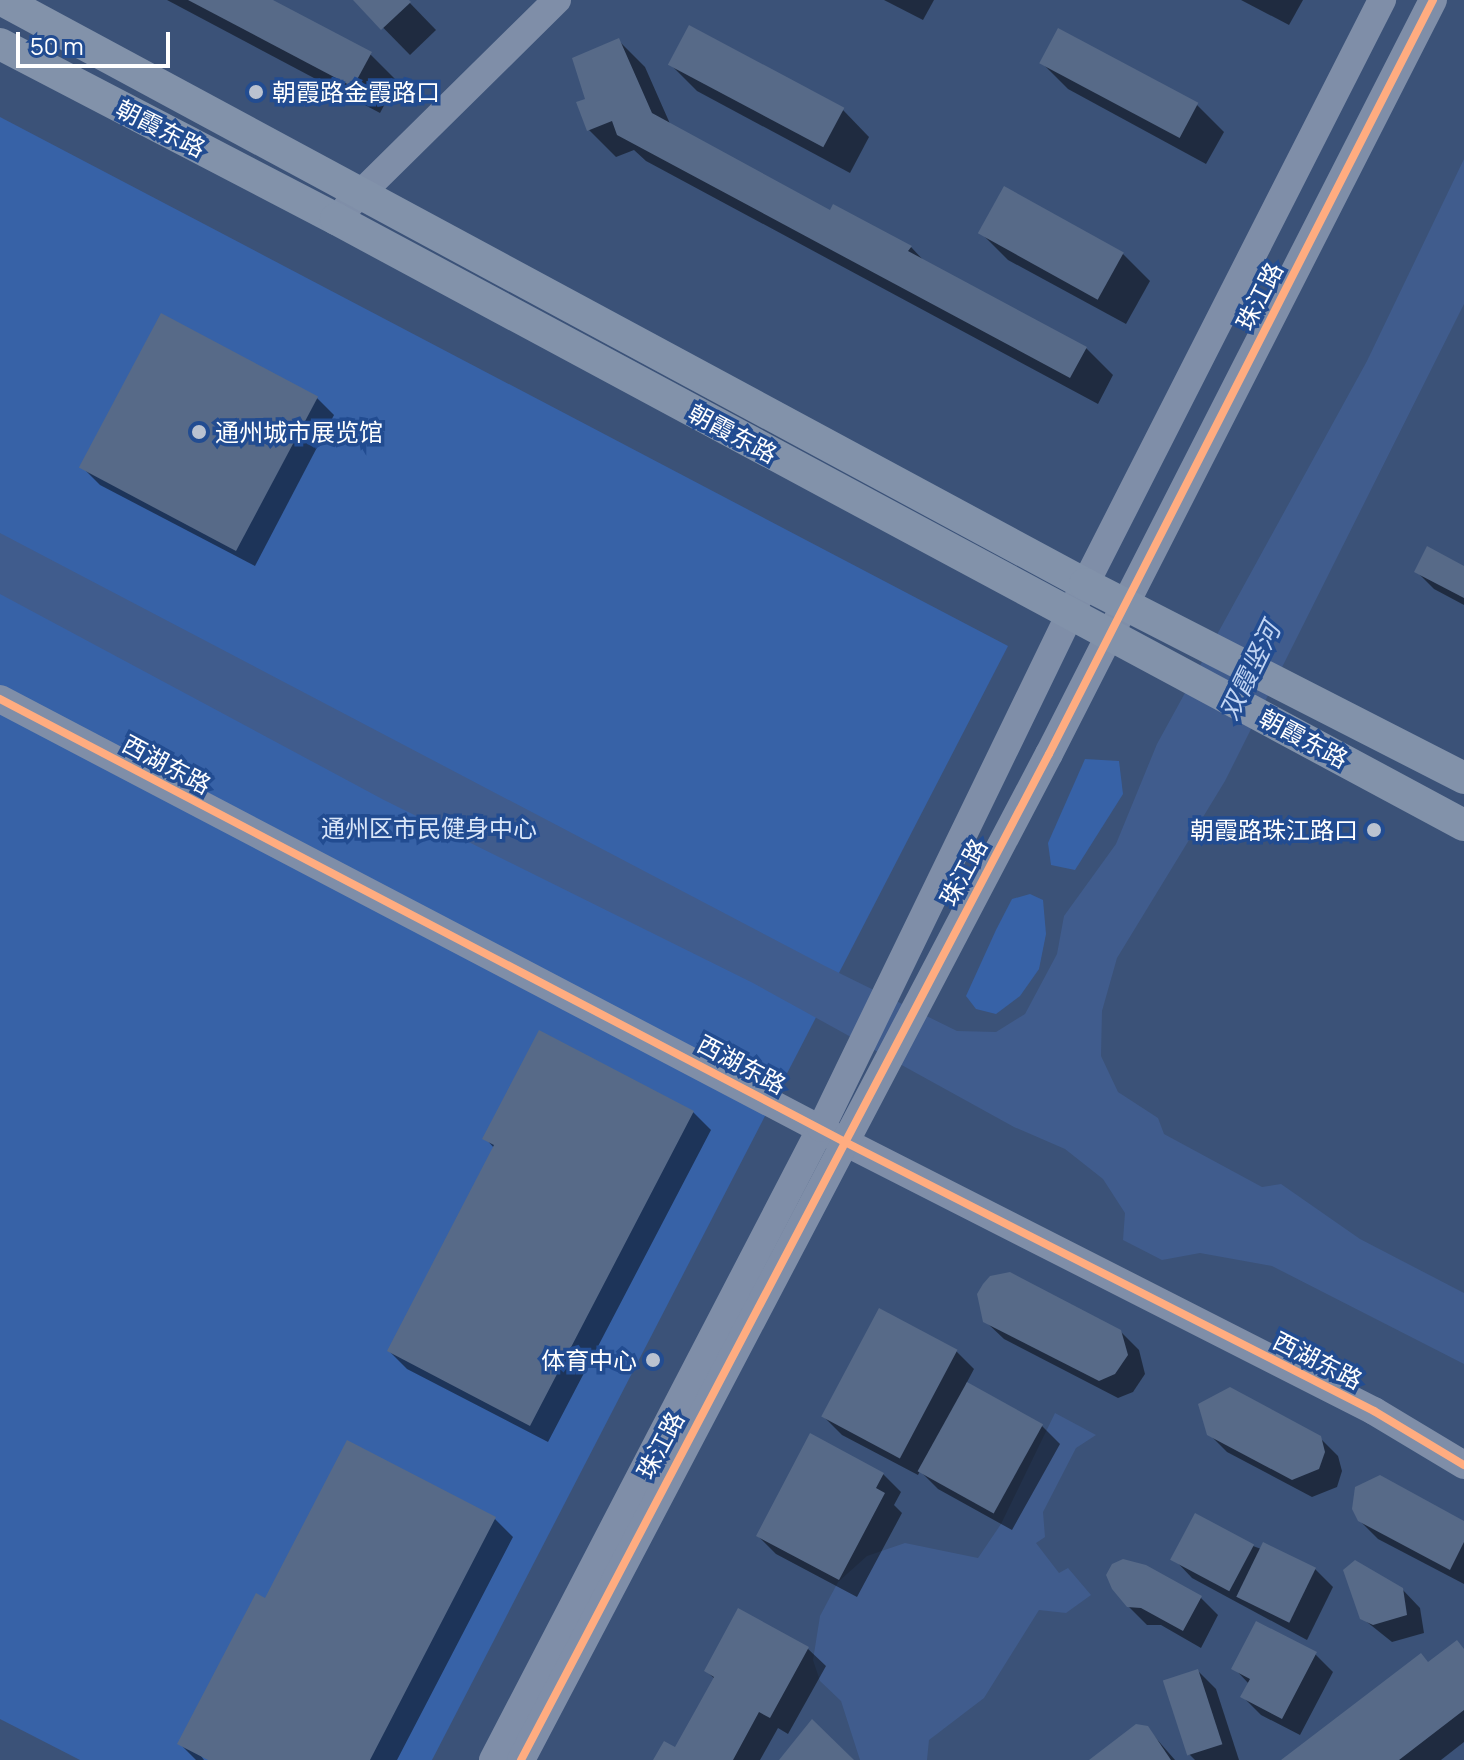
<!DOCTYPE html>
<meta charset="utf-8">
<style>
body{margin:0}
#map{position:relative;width:1464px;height:1760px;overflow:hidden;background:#3b5278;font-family:Manrope,"Noto Sans SC",sans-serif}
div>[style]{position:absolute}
.green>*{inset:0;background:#3762a7}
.water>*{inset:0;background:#405c8d}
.shadow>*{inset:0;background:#0007}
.building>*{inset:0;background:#576a88;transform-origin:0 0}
.secondary>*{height:28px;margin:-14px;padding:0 14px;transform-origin:14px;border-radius:14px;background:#7f8ea8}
.primary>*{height:32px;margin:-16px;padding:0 16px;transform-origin:16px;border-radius:16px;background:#8292aa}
.cycleway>*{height:8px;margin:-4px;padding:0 4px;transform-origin:4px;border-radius:4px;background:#ffac80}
.dots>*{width:22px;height:22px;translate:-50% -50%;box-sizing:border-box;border:4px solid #224c91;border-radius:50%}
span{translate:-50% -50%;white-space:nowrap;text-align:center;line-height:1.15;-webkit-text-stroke:7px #224c91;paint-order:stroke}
.poi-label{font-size:24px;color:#fff}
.left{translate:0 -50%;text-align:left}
.right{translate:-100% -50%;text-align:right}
.street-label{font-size:24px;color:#fff}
.park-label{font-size:24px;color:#d9e6f9}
.water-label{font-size:26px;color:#c0d4f3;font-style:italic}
.scale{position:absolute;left:16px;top:32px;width:154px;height:36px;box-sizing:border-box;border:4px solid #fff;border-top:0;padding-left:10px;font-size:24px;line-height:28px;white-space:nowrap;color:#fff;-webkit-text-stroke:6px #224c91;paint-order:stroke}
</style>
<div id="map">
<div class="green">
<div style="clip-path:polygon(0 117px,1008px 646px,432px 1760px,80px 1760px,0 1719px)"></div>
<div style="clip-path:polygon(1085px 759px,1119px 761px,1123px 794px,1075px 870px,1051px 865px,1048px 843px)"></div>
<div style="clip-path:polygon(1030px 894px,1043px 900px,1046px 934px,1039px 969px,1020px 996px,996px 1014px,976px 1009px,966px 996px,996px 930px,1012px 899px)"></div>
</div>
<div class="water">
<div style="clip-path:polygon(1464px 159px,1464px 304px,1225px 781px,1117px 958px,1102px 1011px,1101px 1056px,1118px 1092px,1158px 1118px,1164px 1134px,1262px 1187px,1281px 1184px,1360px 1239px,1464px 1293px,1464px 1364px,1272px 1266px,1200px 1253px,1162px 1260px,1123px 1240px,1125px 1213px,1103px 1179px,1065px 1149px,1014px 1127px,753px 983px,384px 800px,0 594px,0 533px,825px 966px,957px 1031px,996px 1032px,1025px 1014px,1057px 954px,1064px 916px,1116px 844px,1157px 744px,1367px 361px)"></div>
<div style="clip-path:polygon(1055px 1413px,1096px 1435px,1076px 1448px,1043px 1512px,1045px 1537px,1036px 1543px,1059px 1573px,1068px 1568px,1091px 1595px,1066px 1613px,1039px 1610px,984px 1698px,929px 1740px,927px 1760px,860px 1760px,841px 1701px,820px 1681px,813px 1660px,820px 1616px,838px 1582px,867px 1556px,905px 1543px,978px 1558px,1001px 1524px)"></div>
</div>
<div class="shadow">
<div style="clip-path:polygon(167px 0,269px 0,370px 54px,397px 81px,380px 113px)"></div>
<div style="clip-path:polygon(356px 0,407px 0,436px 30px,410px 55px)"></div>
<div style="clip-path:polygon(884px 0,934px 0,923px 20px)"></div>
<div style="clip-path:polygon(1241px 0,1303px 0,1289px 25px)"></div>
<div style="clip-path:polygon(618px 40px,645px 67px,671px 126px,831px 213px,911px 247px,927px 264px,1086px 348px,1113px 375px,1098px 404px,646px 161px,634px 150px,616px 157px,589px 130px,578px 104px,588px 100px)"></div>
<div style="clip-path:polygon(1041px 62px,1197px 105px,1224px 132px,1206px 164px,1068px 89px)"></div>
<div style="clip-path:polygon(670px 64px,843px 110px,869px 137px,850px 173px,697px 91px)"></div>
<div style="clip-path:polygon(1004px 189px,1123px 254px,1150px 281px,1126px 324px,1008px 260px,981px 233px)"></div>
<div style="clip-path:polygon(316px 397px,334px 415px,255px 566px,100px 485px,82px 467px)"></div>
<div style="clip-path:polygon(1464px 568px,1464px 605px,1434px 589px,1416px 571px)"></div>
<div style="clip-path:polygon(693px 1112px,711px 1130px,548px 1442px,407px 1369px,389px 1351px,495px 1149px,485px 1138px)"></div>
<div style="clip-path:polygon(985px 1321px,1120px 1331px,1139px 1350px,1145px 1374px,1133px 1392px,1118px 1398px,1004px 1339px)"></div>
<div style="clip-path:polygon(956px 1351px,974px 1369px,966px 1384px,1042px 1426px,1060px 1444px,1012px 1530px,938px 1489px,920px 1471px,918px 1475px,842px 1435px,824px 1417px)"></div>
<div style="clip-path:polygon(1209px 1434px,1320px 1438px,1338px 1456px,1342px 1471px,1337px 1487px,1312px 1497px,1227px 1452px)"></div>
<div style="clip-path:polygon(883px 1474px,901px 1492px,894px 1505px,902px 1513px,857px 1597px,776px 1554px,758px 1536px)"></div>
<div style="clip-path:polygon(495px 1519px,513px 1537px,397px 1760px,213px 1760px,198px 1752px,204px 1760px,196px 1760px,179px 1743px,266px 1600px)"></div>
<div style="clip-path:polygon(1359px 1520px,1464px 1523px,1464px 1584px,1378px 1539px)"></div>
<div style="clip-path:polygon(1253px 1546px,1315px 1569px,1333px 1587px,1307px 1640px,1192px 1578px,1174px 1559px)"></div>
<div style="clip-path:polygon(1402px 1589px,1420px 1608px,1424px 1633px,1392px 1642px,1362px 1618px)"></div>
<div style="clip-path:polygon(1200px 1597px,1218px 1615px,1201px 1648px,1161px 1625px,1147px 1625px,1128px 1606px)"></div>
<div style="clip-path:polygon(807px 1648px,826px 1666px,788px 1734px,778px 1728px,760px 1760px,656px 1760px,676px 1750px,715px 1679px,706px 1671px)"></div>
<div style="clip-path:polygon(1464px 1650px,1464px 1742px,1441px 1760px,1284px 1760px,1429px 1664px)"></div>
<div style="clip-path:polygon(1315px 1654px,1333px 1672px,1300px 1735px,1261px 1715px,1243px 1697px,1249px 1684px,1234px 1668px)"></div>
<div style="clip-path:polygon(1198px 1671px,1216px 1689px,1239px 1760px,1195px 1760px,1189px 1754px)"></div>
<div style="clip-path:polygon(1147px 1728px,1175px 1760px,1096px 1760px)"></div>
</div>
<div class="building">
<div style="clip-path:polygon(188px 0,273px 0,372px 52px,353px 87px)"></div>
<div style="clip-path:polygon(353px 0,409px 0,411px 2px,381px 30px)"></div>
<div style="left:689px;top:25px;width:176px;height:45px;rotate:28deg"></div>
<div style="left:1058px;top:28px;width:159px;height:40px;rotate:28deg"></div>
<div style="clip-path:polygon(619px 38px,652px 113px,830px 210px,833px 204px,912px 246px,908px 251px,1087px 347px,1070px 378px,617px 135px,612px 121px,587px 131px,576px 102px,585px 99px,572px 58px)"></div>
<div style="left:1004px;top:186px;width:137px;height:54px;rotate:29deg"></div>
<div style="left:161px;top:313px;width:178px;height:175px;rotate:28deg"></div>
<div style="clip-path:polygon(1427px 546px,1464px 566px,1464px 598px,1414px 572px)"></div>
<div style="clip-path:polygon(539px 1030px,694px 1111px,530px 1426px,387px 1351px,494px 1145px,482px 1139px)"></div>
<div style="clip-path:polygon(1010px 1272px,1121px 1330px,1128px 1355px,1115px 1374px,1099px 1381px,983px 1322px,977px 1294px,983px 1284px,990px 1276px)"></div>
<div style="left:879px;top:1308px;width:89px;height:123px;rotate:28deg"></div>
<div style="left:967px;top:1382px;width:87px;height:102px;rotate:29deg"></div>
<div style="clip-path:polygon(1230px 1387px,1321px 1436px,1325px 1452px,1319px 1469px,1292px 1480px,1207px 1435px,1198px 1404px)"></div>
<div style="clip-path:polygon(810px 1433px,884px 1473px,876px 1488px,885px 1493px,839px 1580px,756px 1536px)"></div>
<div style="clip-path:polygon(347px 1440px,496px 1517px,370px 1760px,208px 1760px,177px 1744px,256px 1593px,265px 1598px)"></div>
<div style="clip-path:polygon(1380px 1475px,1464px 1521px,1464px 1542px,1450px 1570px,1358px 1521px,1352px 1509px,1355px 1487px)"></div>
<div style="left:1195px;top:1513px;width:67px;height:53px;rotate:28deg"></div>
<div style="left:1263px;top:1542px;width:59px;height:61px;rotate:26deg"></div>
<div style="clip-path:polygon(1123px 1559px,1146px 1565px,1202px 1596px,1183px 1631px,1141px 1608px,1127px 1607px,1112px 1589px,1106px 1575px,1112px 1564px)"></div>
<div style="clip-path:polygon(1355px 1560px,1403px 1588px,1407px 1615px,1373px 1625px,1360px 1619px,1343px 1570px)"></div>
<div style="clip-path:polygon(738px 1608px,809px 1647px,770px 1718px,759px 1712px,733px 1760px,653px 1760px,664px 1741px,675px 1747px,714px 1677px,704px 1671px)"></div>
<div style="clip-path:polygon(1256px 1621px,1317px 1652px,1282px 1719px,1240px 1697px,1250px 1679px,1231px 1669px)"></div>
<div style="clip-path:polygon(1457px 1640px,1464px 1649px,1464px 1710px,1399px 1760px,1281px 1760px,1421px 1653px,1428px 1662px)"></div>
<div style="left:1198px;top:1669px;width:79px;height:37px;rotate:72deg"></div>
<div style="clip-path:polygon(812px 1719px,854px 1760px,779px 1760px)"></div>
<div style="clip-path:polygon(1136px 1724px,1148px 1726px,1171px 1760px,1089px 1760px)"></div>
</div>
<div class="secondary">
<div style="left:347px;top:207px;width:295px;rotate:-44.6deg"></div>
<div style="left:0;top:699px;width:952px;rotate:27.67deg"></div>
<div style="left:843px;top:1141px;width:596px;rotate:26.95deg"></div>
<div style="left:1374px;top:1411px;width:105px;rotate:31deg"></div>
<div style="left:493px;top:1760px;width:712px;rotate:-62.57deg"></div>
<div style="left:821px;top:1128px;width:571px;rotate:-64.15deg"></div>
<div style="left:1070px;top:614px;width:689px;rotate:-63.06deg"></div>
<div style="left:521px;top:1760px;width:1136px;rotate:-62.31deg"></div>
<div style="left:1049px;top:754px;width:846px;rotate:-63.01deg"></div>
</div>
<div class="primary">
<div style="left:2px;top:0;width:1230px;rotate:28.34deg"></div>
<div style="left:1085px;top:584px;width:426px;rotate:27.1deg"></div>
<div style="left:0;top:44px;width:379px;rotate:27.5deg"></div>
<div style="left:336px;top:219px;width:1280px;rotate:28.25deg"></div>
</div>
<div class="cycleway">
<div style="left:0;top:699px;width:952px;rotate:27.67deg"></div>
<div style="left:843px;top:1141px;width:596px;rotate:26.95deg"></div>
<div style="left:1374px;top:1411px;width:105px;rotate:31deg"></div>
<div style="left:521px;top:1760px;width:1136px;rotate:-62.31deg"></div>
<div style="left:1049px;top:754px;width:846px;rotate:-63.01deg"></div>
</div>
<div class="dots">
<div style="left:256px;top:92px;background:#bac2d0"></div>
<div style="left:199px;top:432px;background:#bac2d0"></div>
<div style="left:1374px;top:830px;background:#bac2d0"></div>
<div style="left:653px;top:1360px;background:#bac2d0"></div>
</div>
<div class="poi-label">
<span class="left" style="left:272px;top:92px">朝霞路金霞路口</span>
<span class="left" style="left:215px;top:432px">通州城市展览馆</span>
<span class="right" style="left:1358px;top:830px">朝霞路珠江路口</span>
<span class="right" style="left:637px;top:1360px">体育中心</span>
</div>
<div class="street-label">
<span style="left:161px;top:128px;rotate:27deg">朝霞东路</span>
<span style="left:1259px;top:296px;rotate:-63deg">珠江路</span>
<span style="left:733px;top:433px;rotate:28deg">朝霞东路</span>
<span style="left:1304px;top:738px;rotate:28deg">朝霞东路</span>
<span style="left:167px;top:764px;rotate:28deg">西湖东路</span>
<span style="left:963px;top:872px;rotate:-62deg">珠江路</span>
<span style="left:742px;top:1064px;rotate:28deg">西湖东路</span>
<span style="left:1318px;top:1360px;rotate:27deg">西湖东路</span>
<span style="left:660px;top:1445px;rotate:-62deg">珠江路</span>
</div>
<div class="park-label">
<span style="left:429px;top:828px">通州区市民健身中心</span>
</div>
<div class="water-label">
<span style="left:1250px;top:671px;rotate:-64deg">双霞竖河</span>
</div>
<div class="scale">50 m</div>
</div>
